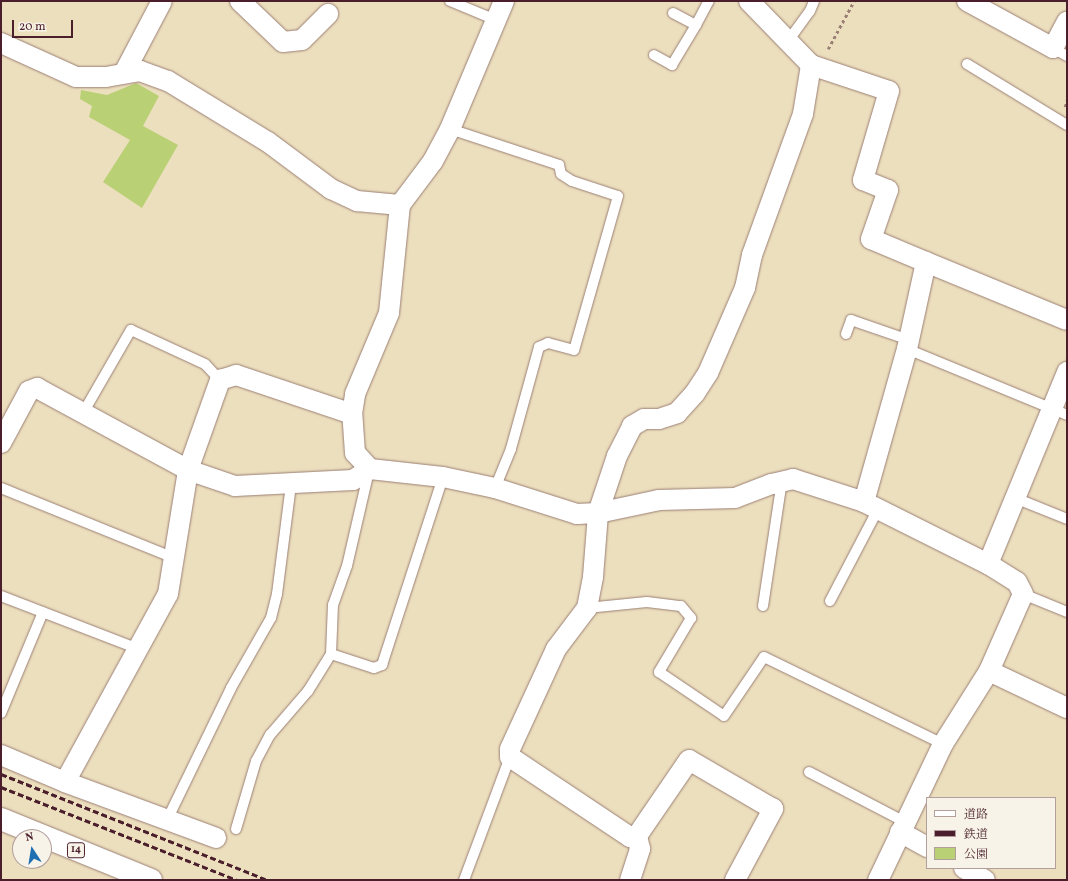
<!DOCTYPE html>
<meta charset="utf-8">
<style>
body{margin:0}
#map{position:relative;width:1068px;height:881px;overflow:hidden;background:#ecdfbe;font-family:Vollkorn,"Noto Serif JP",serif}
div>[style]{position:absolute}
.green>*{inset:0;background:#bad075}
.path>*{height:2.5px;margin-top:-1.25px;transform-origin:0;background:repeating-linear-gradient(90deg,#9b7f74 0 3px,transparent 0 6px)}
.roads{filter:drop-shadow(0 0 1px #9b7f74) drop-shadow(0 0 1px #9b7f74)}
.lane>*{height:10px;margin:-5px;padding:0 5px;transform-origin:5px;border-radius:5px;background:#fff}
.street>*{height:20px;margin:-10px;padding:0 10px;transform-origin:10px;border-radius:10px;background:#fff}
.highway>*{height:22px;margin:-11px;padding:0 11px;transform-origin:11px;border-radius:11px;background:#fff}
.rail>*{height:3px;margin-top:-1.5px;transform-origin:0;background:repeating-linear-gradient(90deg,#4a1f2b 0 6px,transparent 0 9px)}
span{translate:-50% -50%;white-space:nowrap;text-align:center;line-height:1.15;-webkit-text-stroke:3px #f7f3e8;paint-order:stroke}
.shield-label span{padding:1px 3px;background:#f7f3e8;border:1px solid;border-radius:3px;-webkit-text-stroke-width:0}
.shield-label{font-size:10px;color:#4a1f2b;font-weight:700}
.frame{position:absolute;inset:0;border:2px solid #4a1f2b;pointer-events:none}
.legend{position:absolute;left:926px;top:797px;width:130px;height:72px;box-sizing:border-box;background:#f7f3e8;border:1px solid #b29e9c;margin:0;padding:5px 7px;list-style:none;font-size:12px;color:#4a1f2b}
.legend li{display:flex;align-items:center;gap:8px;height:20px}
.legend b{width:20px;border:1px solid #b29e9c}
.north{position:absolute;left:12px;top:829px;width:40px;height:40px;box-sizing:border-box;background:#f7f3e8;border:1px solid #b29e9c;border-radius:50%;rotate:348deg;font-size:11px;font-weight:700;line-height:16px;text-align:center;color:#4a1f2b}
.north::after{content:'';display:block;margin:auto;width:14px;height:18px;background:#1f6fb2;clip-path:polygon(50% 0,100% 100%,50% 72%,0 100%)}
.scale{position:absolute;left:12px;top:20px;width:61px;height:18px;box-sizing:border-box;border:2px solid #4a1f2b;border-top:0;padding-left:5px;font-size:12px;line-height:14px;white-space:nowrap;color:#4a1f2b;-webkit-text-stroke:3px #f7f3e8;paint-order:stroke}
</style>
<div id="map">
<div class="green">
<div style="clip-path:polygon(136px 83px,159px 96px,143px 126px,178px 145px,142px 208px,103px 182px,130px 140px,89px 117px,92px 106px,80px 99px,81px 90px,107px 95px)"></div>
</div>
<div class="path">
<div style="left:828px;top:49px;width:55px;rotate:-61.6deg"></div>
<div style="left:1065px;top:107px;width:7px;rotate:-74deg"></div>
</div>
<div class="roads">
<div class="lane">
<div style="left:450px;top:1px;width:50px;rotate:22.4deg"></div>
<div style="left:673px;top:13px;width:26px;rotate:28deg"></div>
<div style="left:696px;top:25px;width:27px;rotate:-62deg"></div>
<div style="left:788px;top:41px;width:37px;rotate:-54deg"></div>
<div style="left:810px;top:11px;width:11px;rotate:-68deg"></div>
<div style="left:1053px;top:48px;width:16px;rotate:30deg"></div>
<div style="left:654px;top:55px;width:21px;rotate:29deg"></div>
<div style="left:672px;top:65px;width:47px;rotate:-59deg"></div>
<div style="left:967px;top:64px;width:117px;rotate:31.4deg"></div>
<div style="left:450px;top:129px;width:115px;rotate:18.3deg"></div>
<div style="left:559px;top:165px;width:9px;rotate:77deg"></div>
<div style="left:561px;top:174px;width:13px;rotate:32deg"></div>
<div style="left:572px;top:181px;width:48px;rotate:18.1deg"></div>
<div style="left:618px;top:196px;width:160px;rotate:105.9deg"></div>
<div style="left:574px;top:350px;width:27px;rotate:-165deg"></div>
<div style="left:548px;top:343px;width:10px;rotate:156deg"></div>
<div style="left:539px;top:347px;width:106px;rotate:105.4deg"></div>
<div style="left:511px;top:449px;width:42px;rotate:112.3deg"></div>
<div style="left:846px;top:334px;width:15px;rotate:-70deg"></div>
<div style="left:851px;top:320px;width:61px;rotate:19deg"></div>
<div style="left:907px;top:349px;width:173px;rotate:22.4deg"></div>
<div style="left:83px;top:413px;width:96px;rotate:-60deg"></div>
<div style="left:131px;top:330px;width:81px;rotate:24.7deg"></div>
<div style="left:205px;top:364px;width:22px;rotate:47deg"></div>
<div style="left:1px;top:488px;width:187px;rotate:22deg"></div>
<div style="left:1015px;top:498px;width:56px;rotate:22deg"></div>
<div style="left:1023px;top:594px;width:48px;rotate:22.2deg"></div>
<div style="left:1px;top:596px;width:147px;rotate:21.1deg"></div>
<div style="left:830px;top:601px;width:104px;rotate:-62.4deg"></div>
<div style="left:763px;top:606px;width:126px;rotate:-81.4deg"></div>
<div style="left:587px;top:608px;width:60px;rotate:-5.7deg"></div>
<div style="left:647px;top:602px;width:34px;rotate:7deg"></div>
<div style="left:681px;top:606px;width:16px;rotate:50deg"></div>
<div style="left:691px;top:618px;width:63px;rotate:120.7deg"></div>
<div style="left:659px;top:672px;width:78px;rotate:34.1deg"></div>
<div style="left:724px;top:716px;width:71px;rotate:-55.9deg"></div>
<div style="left:764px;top:657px;width:199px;rotate:25.9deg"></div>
<div style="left:331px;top:654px;width:45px;rotate:18deg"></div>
<div style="left:374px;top:668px;width:9px;rotate:-21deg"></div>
<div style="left:382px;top:665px;width:198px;rotate:-72deg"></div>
<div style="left:1px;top:713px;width:109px;rotate:-67.4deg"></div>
<div style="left:809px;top:772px;width:108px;rotate:27.5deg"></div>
<div style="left:167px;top:820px;width:147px;rotate:-64.1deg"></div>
<div style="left:231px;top:688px;width:81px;rotate:-60.3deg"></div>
<div style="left:271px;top:618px;width:25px;rotate:-76deg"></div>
<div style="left:277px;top:594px;width:110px;rotate:-82.7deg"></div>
<div style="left:236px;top:829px;width:71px;rotate:-73.6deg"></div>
<div style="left:256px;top:761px;width:30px;rotate:-62deg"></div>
<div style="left:270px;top:735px;width:58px;rotate:-49.2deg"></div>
<div style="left:308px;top:691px;width:44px;rotate:-58.1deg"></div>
<div style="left:331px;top:654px;width:49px;rotate:-87.7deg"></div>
<div style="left:333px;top:605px;width:41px;rotate:-70.3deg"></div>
<div style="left:347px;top:566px;width:98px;rotate:-77deg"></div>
<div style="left:464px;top:880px;width:131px;rotate:-69.5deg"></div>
</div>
<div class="street">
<div style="left:240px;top:1px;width:59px;rotate:43.6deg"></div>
<div style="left:283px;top:42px;width:19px;rotate:-6deg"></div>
<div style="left:302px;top:40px;width:37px;rotate:-45deg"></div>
<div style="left:749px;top:1px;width:89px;rotate:45.9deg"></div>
<div style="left:811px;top:65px;width:82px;rotate:18.4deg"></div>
<div style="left:889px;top:91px;width:93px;rotate:106.3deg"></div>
<div style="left:863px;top:180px;width:27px;rotate:22deg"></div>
<div style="left:888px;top:190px;width:52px;rotate:109.1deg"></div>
<div style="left:871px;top:239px;width:60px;rotate:22.7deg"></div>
<div style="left:926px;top:262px;width:89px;rotate:102.3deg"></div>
<div style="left:907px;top:349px;width:159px;rotate:105.7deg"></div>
<div style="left:967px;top:1px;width:98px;rotate:28.7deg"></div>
<div style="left:1053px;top:48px;width:30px;rotate:-62deg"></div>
<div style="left:1px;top:43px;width:82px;rotate:24.4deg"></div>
<div style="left:76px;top:77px;width:30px"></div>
<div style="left:106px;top:77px;width:35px;rotate:-10deg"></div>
<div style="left:140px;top:71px;width:30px;rotate:20deg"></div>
<div style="left:168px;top:81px;width:117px;rotate:31.4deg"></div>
<div style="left:268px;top:142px;width:79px;rotate:36.7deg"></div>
<div style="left:331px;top:189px;width:29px;rotate:25deg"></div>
<div style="left:357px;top:201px;width:43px;rotate:5.3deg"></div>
<div style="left:124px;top:73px;width:81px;rotate:-62.2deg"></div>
<div style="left:926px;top:262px;width:152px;rotate:22.4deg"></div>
<div style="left:1px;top:443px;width:59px;rotate:-61.7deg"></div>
<div style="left:29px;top:391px;width:9px;rotate:-21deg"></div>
<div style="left:37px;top:388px;width:172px;rotate:28.5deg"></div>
<div style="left:188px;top:470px;width:50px;rotate:18.8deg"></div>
<div style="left:235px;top:486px;width:118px;rotate:-2.9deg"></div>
<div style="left:353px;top:480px;width:20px;rotate:-33deg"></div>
<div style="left:370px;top:469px;width:73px;rotate:6.3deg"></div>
<div style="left:443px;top:477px;width:53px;rotate:11.9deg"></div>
<div style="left:495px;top:488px;width:86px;rotate:17.6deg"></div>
<div style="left:577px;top:514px;width:21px;rotate:-3deg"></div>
<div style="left:598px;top:513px;width:62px;rotate:-12deg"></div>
<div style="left:659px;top:500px;width:76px;rotate:-1.5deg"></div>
<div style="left:735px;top:498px;width:40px;rotate:-21deg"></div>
<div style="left:772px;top:484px;width:22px;rotate:-13deg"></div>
<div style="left:793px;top:479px;width:75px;rotate:17.9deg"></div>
<div style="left:864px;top:502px;width:139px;rotate:26.6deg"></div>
<div style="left:988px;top:564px;width:34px;rotate:32deg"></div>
<div style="left:1017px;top:582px;width:13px;rotate:63deg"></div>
<div style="left:1023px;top:594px;width:84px;rotate:113.8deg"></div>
<div style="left:989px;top:671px;width:86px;rotate:122.2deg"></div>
<div style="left:943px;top:744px;width:151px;rotate:115.5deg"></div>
<div style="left:370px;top:469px;width:22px;rotate:-133deg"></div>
<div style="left:355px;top:453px;width:39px;rotate:-94deg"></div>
<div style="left:352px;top:414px;width:20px;rotate:-81deg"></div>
<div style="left:355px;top:394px;width:88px;rotate:-67.2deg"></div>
<div style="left:389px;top:313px;width:109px;rotate:-84.2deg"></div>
<div style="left:400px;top:205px;width:55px;rotate:-53.1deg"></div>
<div style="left:433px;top:161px;width:36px;rotate:-62deg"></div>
<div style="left:450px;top:129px;width:139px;rotate:-67.1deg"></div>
<div style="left:988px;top:564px;width:208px;rotate:-67.6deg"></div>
<div style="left:989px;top:671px;width:86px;rotate:25.4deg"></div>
<div style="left:1px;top:755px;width:69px;rotate:22.9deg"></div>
<div style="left:65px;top:782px;width:161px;rotate:20.3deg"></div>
<div style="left:65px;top:782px;width:214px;rotate:-61.3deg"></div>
<div style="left:168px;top:594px;width:126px;rotate:-80.8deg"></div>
<div style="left:188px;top:470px;width:96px;rotate:-70.4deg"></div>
<div style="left:220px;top:380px;width:17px;rotate:-17deg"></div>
<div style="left:236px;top:375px;width:122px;rotate:18.6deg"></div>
<div style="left:900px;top:832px;width:31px;rotate:29deg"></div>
<div style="left:964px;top:868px;width:24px;rotate:30deg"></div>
<div style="left:630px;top:880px;width:33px;rotate:-72deg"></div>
<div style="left:640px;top:849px;width:13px;rotate:-103deg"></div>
<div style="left:735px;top:880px;width:81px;rotate:-61.8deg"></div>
<div style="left:773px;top:809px;width:97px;rotate:-149.7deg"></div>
<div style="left:689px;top:760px;width:92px;rotate:124.4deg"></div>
<div style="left:637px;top:836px;width:7px;rotate:172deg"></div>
<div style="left:630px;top:837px;width:144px;rotate:-146.3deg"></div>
<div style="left:510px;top:757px;width:8px;rotate:-90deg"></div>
<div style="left:510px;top:749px;width:110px;rotate:-65.3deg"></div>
<div style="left:556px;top:649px;width:51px;rotate:-52.9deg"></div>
<div style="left:587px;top:608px;width:32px;rotate:-79deg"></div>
<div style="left:593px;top:577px;width:64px;rotate:-85.5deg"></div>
<div style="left:598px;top:513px;width:60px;rotate:-71.6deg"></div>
<div style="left:617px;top:456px;width:34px;rotate:-63deg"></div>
<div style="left:632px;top:426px;width:14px;rotate:-30deg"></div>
<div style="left:644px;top:419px;width:15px"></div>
<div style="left:659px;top:419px;width:19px;rotate:-18deg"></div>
<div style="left:677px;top:413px;width:27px;rotate:-48deg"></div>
<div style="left:695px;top:393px;width:24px;rotate:-57deg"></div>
<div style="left:708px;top:373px;width:93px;rotate:-66.5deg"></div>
<div style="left:745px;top:288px;width:34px;rotate:-78deg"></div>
<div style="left:752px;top:255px;width:150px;rotate:-70.1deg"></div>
<div style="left:803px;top:114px;width:50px;rotate:-80.7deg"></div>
</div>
<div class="highway">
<div style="left:1px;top:819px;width:162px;rotate:22.1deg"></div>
</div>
</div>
<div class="rail">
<div style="left:1px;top:774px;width:287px;rotate:21.7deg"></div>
<div style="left:1px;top:787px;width:254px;rotate:21.5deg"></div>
</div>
<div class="shield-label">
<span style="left:76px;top:850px">14</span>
</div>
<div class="frame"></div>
<ul class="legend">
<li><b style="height:5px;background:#fff"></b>道路</li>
<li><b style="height:5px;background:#4a1f2b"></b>鉄道</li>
<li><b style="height:11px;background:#bad075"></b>公園</li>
</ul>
<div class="north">N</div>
<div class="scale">20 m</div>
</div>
